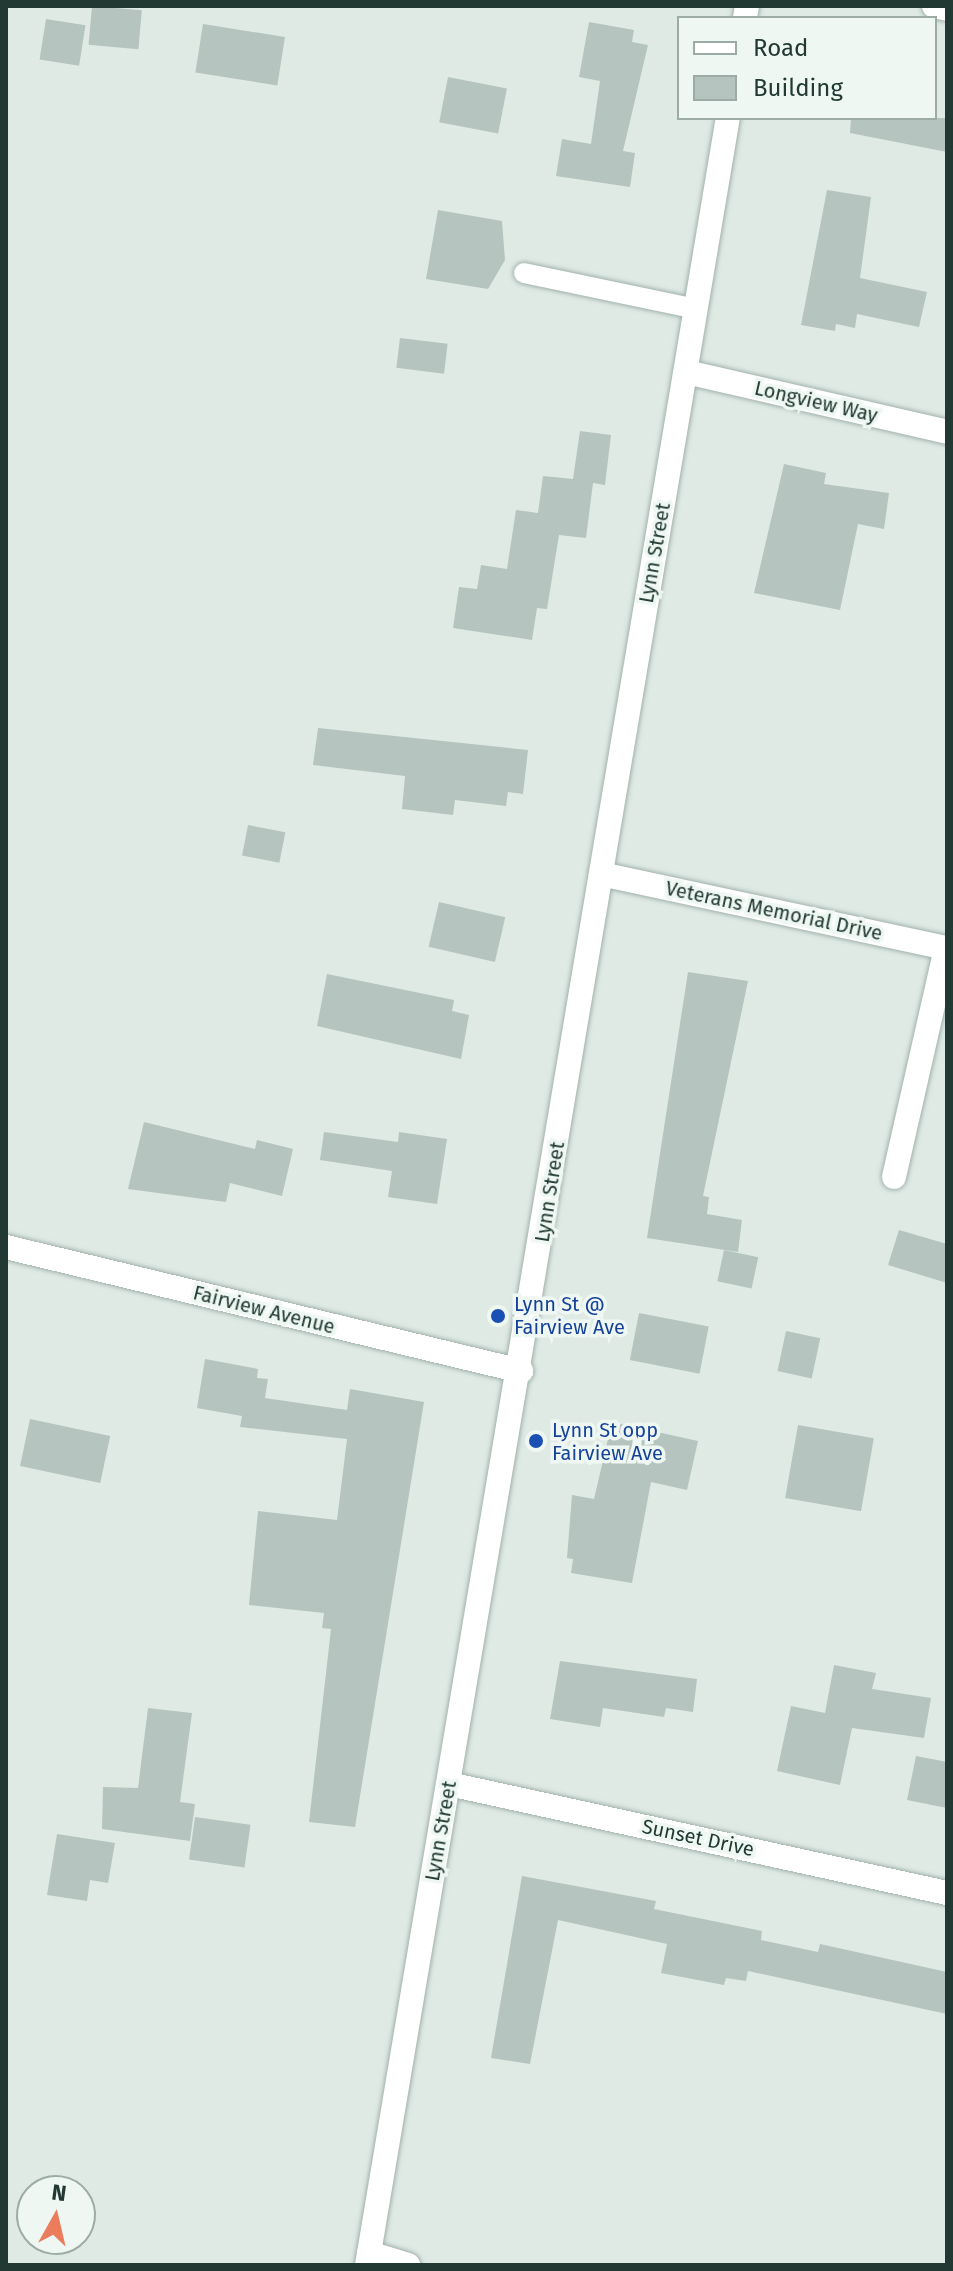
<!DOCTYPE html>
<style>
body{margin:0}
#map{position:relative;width:953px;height:2271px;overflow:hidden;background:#dfeae5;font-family:"Fira Sans",sans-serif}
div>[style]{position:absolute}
.building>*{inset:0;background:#b5c4be;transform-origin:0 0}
.roads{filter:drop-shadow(0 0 2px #a2b1ac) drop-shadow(0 0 2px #a2b1ac)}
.service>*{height:20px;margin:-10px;padding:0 10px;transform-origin:10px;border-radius:10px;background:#fff}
.minor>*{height:24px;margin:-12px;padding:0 12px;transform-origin:12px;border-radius:12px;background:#fff}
.secondary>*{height:24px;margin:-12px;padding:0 12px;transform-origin:12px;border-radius:12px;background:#fff}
.dots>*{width:22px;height:22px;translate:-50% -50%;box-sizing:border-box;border:4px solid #eff7f3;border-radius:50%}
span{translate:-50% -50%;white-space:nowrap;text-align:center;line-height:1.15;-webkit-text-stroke:7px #eff7f3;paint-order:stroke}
.street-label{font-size:20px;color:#213932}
.transit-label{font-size:20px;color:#164399}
.left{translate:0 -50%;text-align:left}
.frame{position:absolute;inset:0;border:8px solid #213932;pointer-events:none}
.legend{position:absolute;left:677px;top:16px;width:260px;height:104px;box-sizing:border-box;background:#eff7f3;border:2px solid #9daba6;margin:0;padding:10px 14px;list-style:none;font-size:24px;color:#213932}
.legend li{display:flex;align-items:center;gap:16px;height:40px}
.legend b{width:40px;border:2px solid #9daba6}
.north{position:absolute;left:16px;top:2175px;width:80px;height:80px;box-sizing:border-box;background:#eff7f3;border:2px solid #9daba6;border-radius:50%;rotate:8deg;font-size:22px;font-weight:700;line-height:32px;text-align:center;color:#213932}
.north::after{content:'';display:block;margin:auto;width:28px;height:36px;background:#eb7d5c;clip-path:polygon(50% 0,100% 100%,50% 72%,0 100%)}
</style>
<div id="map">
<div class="building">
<div style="left:92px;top:6px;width:50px;height:39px;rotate:5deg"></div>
<div style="left:46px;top:19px;width:40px;height:41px;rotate:9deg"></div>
<div style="clip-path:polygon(589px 22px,634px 30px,632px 42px,648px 45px,623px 151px,635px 153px,630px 187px,556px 176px,562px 139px,591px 144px,600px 81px,579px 77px)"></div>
<div style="left:203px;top:24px;width:83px;height:49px;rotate:9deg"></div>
<div style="left:448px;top:77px;width:60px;height:46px;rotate:11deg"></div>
<div style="clip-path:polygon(851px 118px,947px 118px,947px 152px,850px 133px)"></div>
<div style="clip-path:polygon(827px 190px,871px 197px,860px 278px,927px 292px,919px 327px,857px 314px,855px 328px,836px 324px,835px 331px,801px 325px)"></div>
<div style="clip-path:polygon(438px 210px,502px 221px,505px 260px,488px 289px,426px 279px)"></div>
<div style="left:400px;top:338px;width:48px;height:30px;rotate:7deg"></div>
<div style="clip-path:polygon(580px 431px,611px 435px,605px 485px,593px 483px,586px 538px,559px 535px,547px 609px,537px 608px,532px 640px,453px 628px,459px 587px,477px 589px,481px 565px,507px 569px,516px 510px,538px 513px,543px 476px,573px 479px)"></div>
<div style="clip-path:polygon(784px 464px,826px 473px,824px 484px,889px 493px,884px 529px,858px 524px,840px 610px,754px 593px)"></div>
<div style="clip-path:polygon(318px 728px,528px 750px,523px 794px,508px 792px,506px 806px,455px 800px,453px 815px,402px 809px,405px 776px,313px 765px)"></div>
<div style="left:248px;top:825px;width:38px;height:31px;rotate:11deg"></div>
<div style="left:439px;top:902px;width:68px;height:46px;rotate:13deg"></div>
<div style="clip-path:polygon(688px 972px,748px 981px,703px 1196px,709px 1197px,707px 1214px,742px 1220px,738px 1252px,647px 1238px)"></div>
<div style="clip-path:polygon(327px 974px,454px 1000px,452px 1011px,469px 1015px,461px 1059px,317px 1026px)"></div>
<div style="clip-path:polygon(144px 1122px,255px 1149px,257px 1140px,293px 1149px,282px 1196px,230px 1183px,226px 1202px,128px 1189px)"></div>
<div style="clip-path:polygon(324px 1132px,398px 1142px,399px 1132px,447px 1139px,437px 1204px,388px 1197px,392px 1171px,320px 1160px)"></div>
<div style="clip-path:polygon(899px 1230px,947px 1244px,947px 1283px,888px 1265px)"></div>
<div style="left:724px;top:1250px;width:35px;height:32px;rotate:12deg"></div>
<div style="left:639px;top:1313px;width:71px;height:48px;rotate:11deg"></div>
<div style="left:786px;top:1331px;width:35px;height:41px;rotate:12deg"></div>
<div style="clip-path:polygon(205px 1359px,258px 1369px,257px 1378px,268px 1379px,265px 1398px,347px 1410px,350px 1389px,424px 1402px,355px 1827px,309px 1822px,331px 1629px,322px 1628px,324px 1613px,249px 1605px,258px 1511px,337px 1520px,347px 1439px,240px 1427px,242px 1416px,197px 1408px)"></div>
<div style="left:30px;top:1419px;width:82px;height:48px;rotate:12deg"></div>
<div style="clip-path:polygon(612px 1422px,698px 1441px,687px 1490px,651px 1482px,632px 1583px,571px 1573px,573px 1559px,567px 1558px,572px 1495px,594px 1499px)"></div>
<div style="left:798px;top:1425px;width:77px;height:74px;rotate:10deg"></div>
<div style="clip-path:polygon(560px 1661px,697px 1679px,693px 1712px,666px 1708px,664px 1717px,603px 1708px,600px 1727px,550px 1719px)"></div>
<div style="clip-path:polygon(834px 1665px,876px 1673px,872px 1689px,931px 1698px,924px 1738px,852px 1728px,840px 1785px,777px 1771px,791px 1706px,825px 1713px)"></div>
<div style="clip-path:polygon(148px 1708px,192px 1713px,180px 1802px,195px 1804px,190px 1841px,102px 1829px,103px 1787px,138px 1788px)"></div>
<div style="clip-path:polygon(916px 1756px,947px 1762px,947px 1808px,907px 1800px)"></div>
<div style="left:195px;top:1817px;width:56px;height:43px;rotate:8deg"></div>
<div style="clip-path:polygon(57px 1834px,115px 1843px,108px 1883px,90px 1880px,87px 1901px,47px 1895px)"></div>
<div style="clip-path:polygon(522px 1876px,656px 1901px,654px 1909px,762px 1931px,761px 1940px,818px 1952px,820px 1944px,947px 1972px,947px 2014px,748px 1971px,746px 1981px,726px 1978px,724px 1985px,661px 1973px,667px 1944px,558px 1920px,530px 2064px,491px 2058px)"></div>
</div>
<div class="roads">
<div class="service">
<div style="left:524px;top:273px;width:176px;rotate:11.8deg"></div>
</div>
<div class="minor">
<div style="left:934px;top:6px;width:13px;rotate:13deg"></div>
<div style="left:686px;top:372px;width:268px;rotate:12.9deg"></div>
<div style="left:601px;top:874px;width:354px;rotate:12.1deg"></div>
<div style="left:894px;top:1177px;width:235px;rotate:-77.2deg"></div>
<div style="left:6px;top:1247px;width:530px;rotate:13.54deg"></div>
<div style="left:449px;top:1784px;width:510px;rotate:12.35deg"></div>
<div style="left:369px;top:2253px;width:41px;rotate:17.1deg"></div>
</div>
<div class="secondary">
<div style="left:745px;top:18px;width:12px;rotate:-81deg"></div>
<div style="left:367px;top:2265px;width:2177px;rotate:-80.46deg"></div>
</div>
</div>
<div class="dots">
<div style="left:498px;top:1316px;background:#1a4fb4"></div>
<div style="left:536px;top:1441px;background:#1a4fb4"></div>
</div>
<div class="street-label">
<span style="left:816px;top:402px;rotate:13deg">Longview Way</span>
<span style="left:655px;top:553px;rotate:-80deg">Lynn Street</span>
<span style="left:774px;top:911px;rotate:12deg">Veterans Memorial Drive</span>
<span style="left:550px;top:1192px;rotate:-81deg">Lynn Street</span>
<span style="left:264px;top:1310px;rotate:14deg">Fairview Avenue</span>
<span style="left:441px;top:1831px;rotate:-80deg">Lynn Street</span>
<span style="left:698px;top:1838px;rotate:12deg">Sunset Drive</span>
</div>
<div class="transit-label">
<span class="left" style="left:514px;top:1316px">Lynn St @<br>Fairview Ave</span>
<span class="left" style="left:552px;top:1442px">Lynn St opp<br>Fairview Ave</span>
</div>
<div class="frame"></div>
<ul class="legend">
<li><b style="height:10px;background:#fff"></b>Road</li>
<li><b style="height:22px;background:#b5c4be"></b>Building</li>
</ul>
<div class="north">N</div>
</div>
